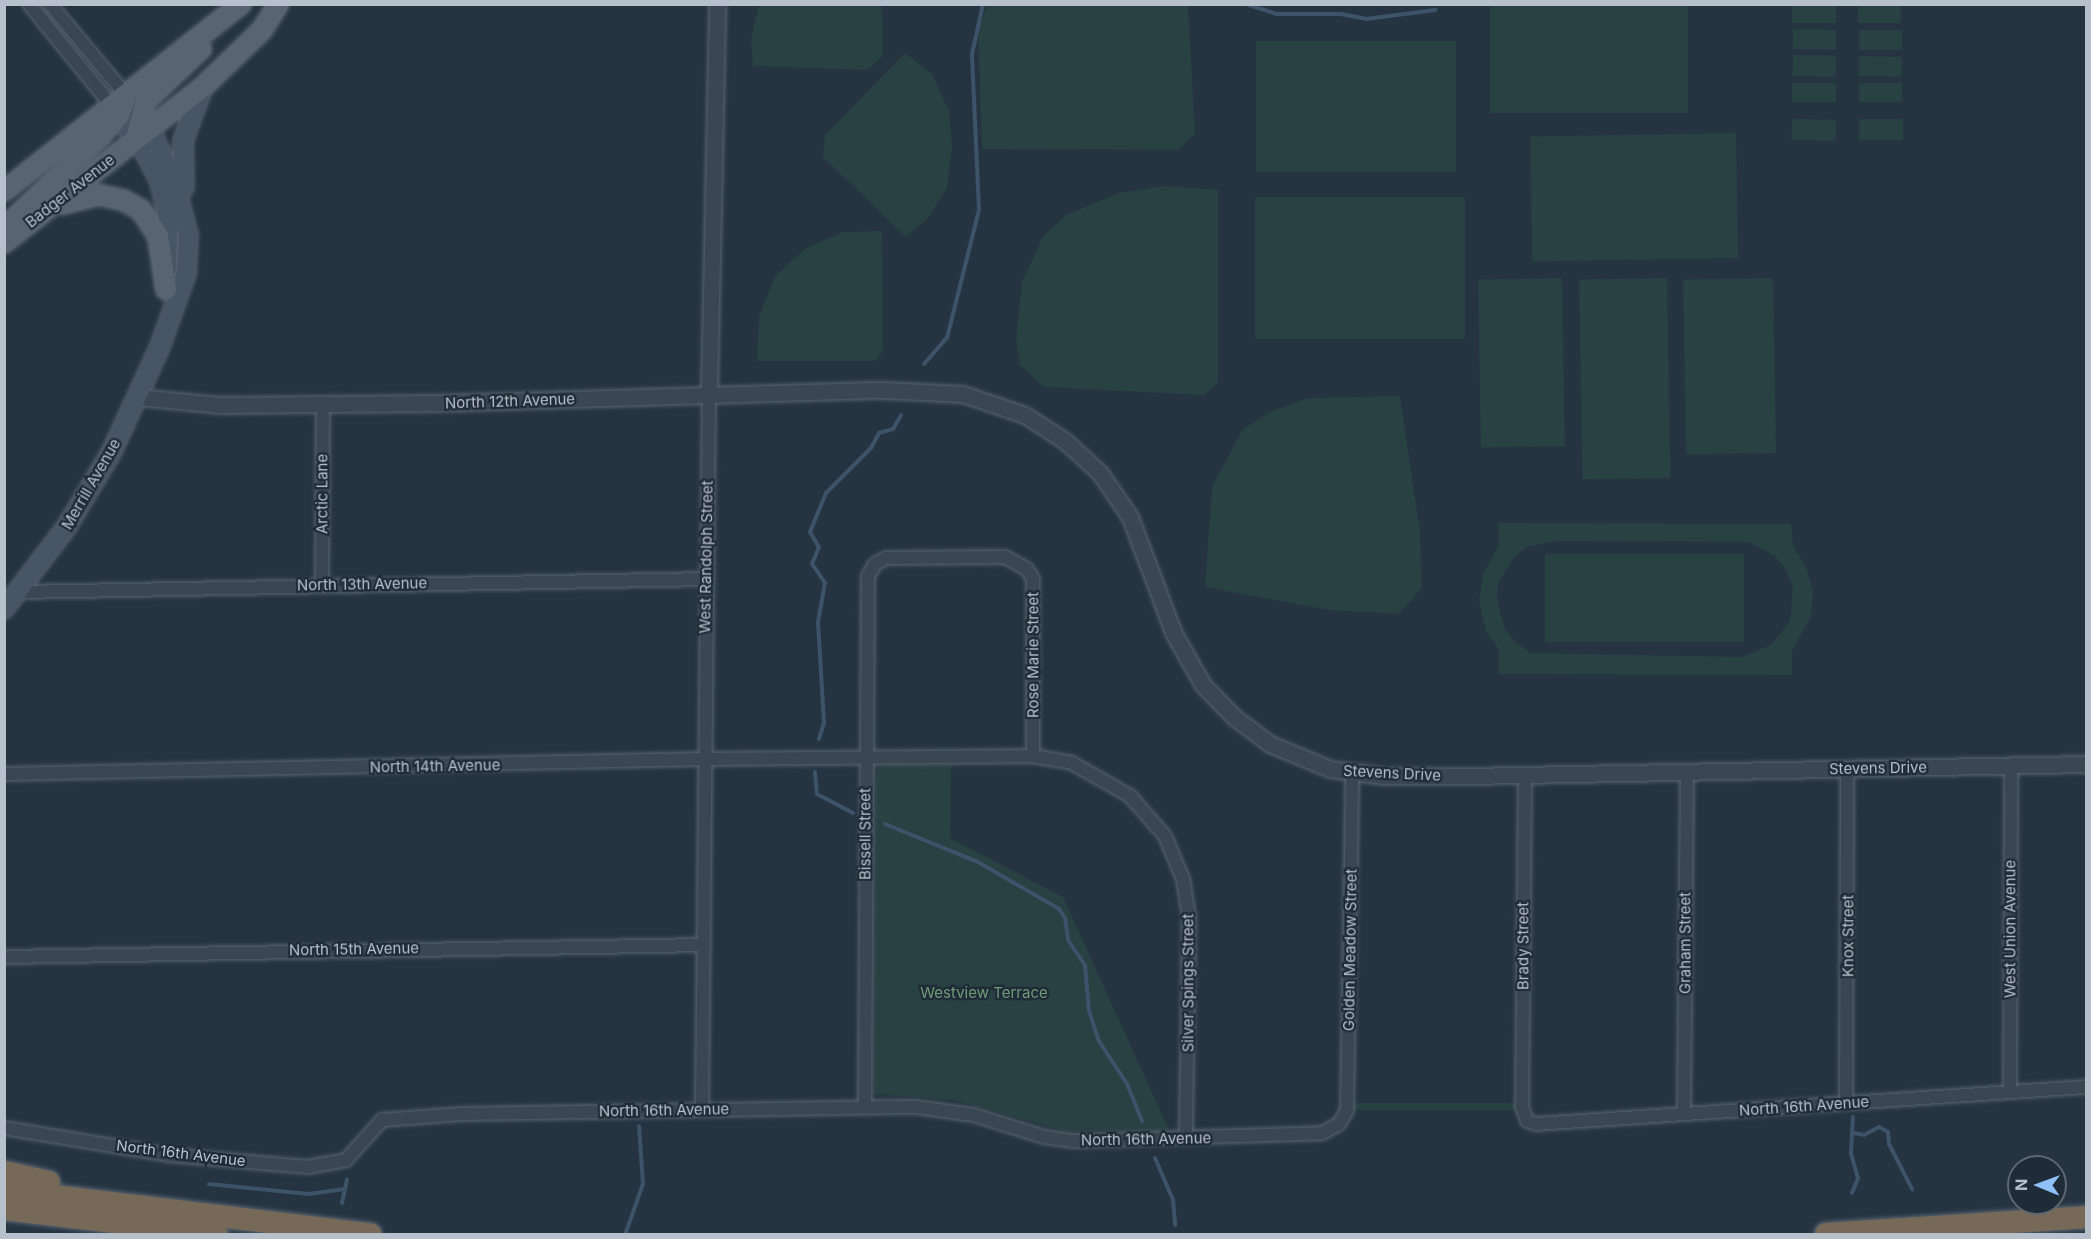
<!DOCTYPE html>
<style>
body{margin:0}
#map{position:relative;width:2091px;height:1239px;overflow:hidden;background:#263442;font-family:Inter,sans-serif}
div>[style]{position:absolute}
.green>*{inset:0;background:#284143;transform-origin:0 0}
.stream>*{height:4px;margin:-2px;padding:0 2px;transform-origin:2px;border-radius:2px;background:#3c536a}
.roads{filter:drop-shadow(0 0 2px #58646f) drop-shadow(0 0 2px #58646f)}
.minor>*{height:12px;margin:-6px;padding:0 6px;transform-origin:6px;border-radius:6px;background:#3a4651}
.tertiary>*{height:15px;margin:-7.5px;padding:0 7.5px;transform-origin:7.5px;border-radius:7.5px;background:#3a4651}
.secondary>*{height:18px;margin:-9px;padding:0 9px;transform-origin:9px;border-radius:9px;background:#485564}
.primary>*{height:20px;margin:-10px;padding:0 10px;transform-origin:10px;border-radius:10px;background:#586571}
.motorway>*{height:22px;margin:-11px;padding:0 11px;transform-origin:11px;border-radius:11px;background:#776957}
span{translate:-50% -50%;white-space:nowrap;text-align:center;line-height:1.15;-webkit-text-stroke:4.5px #1f2b37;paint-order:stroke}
.street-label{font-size:15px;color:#b7c1cb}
.park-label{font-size:15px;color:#6e9c76}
.frame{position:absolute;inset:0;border:6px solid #b7c1cb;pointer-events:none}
.north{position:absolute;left:2007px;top:1155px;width:60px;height:60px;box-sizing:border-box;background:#1f2b37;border:2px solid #5c6772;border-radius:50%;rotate:271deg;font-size:16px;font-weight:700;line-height:24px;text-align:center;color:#b7c1cb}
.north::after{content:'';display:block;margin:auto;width:21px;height:27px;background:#8fc0f8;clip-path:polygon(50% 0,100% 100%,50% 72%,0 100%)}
</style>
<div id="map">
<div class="green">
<div style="clip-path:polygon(759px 5px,882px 5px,883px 56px,867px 70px,753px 66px,751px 39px)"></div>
<div style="clip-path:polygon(988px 5px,1188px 5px,1195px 133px,1179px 150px,982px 149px,978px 28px)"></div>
<div style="left:1490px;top:5px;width:198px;height:108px"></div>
<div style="left:1792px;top:5px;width:44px;height:18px"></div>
<div style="left:1858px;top:5px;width:43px;height:18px"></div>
<div style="left:1793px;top:29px;width:43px;height:20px;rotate:1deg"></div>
<div style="left:1859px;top:30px;width:43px;height:20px"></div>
<div style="left:1456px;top:41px;width:131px;height:200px;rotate:90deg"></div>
<div style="clip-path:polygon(905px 53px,932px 74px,949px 111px,952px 147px,947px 188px,927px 219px,906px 237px,823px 157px,825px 135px)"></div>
<div style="left:1793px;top:55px;width:43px;height:21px;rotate:1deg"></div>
<div style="left:1859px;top:56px;width:43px;height:20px;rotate:1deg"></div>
<div style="left:1792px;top:83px;width:44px;height:19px"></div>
<div style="left:1859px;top:83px;width:43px;height:19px"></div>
<div style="left:1792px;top:119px;width:44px;height:21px;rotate:1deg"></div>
<div style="left:1859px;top:119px;width:44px;height:21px"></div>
<div style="left:1736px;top:133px;width:125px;height:206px;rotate:89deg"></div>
<div style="clip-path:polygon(1165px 186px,1218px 190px,1218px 382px,1204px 395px,1044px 387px,1020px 365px,1016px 340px,1022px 282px,1043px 237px,1066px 215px,1119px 193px)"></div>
<div style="left:1465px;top:197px;width:142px;height:210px;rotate:90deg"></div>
<div style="clip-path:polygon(882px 231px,883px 351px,875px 361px,757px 361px,759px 317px,775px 276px,806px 248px,843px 232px)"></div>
<div style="left:1562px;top:278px;width:168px;height:84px;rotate:89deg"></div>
<div style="left:1667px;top:278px;width:200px;height:88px;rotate:89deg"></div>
<div style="left:1773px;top:278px;width:175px;height:90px;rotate:89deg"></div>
<div style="clip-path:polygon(1400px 396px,1420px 532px,1422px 588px,1399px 614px,1329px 610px,1205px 587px,1212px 487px,1242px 430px,1270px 412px,1308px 398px)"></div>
<div style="clip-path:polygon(evenodd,1498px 523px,1791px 524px,1793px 545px,1806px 567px,1813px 591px,1811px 617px,1792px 650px,1792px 675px,1498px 674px,1499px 650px,1486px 631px,1479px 601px,1483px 574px,1499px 545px,1498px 523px,1553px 541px,1749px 542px,1775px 556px,1786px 570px,1793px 587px,1790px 621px,1771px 645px,1742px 657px,1531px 653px,1515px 642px,1505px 629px,1497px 600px,1498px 583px,1515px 556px,1527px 547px,1553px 541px)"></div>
<div style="left:1545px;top:554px;width:199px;height:88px"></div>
<div style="clip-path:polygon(887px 765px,951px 765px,950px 838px,1063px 897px,1169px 1130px,1065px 1131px,954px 1100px,874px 1094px,876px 775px,879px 768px)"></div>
<div style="left:1522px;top:1103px;width:7px;height:175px;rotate:90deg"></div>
</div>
<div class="stream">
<div style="left:1246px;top:4px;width:32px;rotate:18deg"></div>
<div style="left:1276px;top:14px;width:65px"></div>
<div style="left:1341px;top:14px;width:25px;rotate:11deg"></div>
<div style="left:1366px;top:19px;width:70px;rotate:-7.4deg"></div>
<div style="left:924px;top:364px;width:35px;rotate:-49deg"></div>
<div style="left:947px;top:338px;width:132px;rotate:-76deg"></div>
<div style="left:979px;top:210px;width:156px;rotate:-92.6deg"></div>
<div style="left:972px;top:54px;width:51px;rotate:-77.6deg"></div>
<div style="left:819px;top:739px;width:17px;rotate:-73deg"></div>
<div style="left:824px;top:723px;width:101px;rotate:-93.4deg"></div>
<div style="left:818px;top:622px;width:40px;rotate:-80deg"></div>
<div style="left:825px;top:583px;width:23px;rotate:-124deg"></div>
<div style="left:812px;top:564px;width:18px;rotate:-68deg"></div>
<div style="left:819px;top:547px;width:17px;rotate:-121deg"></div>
<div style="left:810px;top:532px;width:42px;rotate:-67.7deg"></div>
<div style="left:826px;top:493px;width:64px;rotate:-45deg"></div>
<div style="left:871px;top:448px;width:17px;rotate:-62deg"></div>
<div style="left:879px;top:433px;width:15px;rotate:-16deg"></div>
<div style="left:893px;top:429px;width:16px;rotate:-60deg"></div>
<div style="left:815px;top:772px;width:22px;rotate:85deg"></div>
<div style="left:817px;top:794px;width:41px;rotate:27.8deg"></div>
<div style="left:885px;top:824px;width:100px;rotate:22.2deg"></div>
<div style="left:978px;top:862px;width:94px;rotate:30.1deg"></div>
<div style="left:1059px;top:909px;width:11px;rotate:56deg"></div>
<div style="left:1065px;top:918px;width:22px;rotate:82deg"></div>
<div style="left:1068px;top:940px;width:30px;rotate:56deg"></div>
<div style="left:1085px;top:965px;width:46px;rotate:85deg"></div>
<div style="left:1089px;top:1011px;width:32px;rotate:72deg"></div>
<div style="left:1099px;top:1041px;width:51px;rotate:56.9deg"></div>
<div style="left:1127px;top:1084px;width:40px;rotate:68deg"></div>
<div style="left:1854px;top:1133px;width:10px;rotate:11deg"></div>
<div style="left:1864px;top:1135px;width:17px;rotate:-28deg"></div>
<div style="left:1879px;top:1127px;width:10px;rotate:29deg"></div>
<div style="left:1888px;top:1132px;width:12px;rotate:85deg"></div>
<div style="left:1889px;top:1144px;width:51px;rotate:62.9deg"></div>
<div style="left:1155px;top:1158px;width:46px;rotate:66.8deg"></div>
<div style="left:1173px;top:1200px;width:25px;rotate:85deg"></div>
<div style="left:209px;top:1184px;width:100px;rotate:5.7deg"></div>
<div style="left:309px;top:1194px;width:36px;rotate:-8deg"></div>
<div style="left:1852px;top:1193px;width:16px;rotate:-68deg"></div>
<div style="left:1858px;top:1178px;width:26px;rotate:-106deg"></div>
<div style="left:1851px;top:1153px;width:36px;rotate:-87deg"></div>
<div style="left:342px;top:1203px;width:24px;rotate:-78deg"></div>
<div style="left:626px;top:1232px;width:51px;rotate:-70.5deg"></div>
<div style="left:643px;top:1184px;width:58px;rotate:-93.9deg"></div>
</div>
<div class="roads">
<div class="minor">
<div style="left:29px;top:4px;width:130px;rotate:50.9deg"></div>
<div style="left:50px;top:4px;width:117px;rotate:50.2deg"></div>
<div style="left:322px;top:585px;width:181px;rotate:-89.7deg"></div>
<div style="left:19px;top:592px;width:687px;rotate:-1.08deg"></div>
<div style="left:4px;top:774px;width:700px;rotate:-1.23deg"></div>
<div style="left:704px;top:759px;width:329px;rotate:-0.5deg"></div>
<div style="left:1033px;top:756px;width:40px;rotate:10deg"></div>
<div style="left:1072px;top:763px;width:67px;rotate:29.6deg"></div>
<div style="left:1130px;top:796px;width:53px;rotate:48.8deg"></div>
<div style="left:1165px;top:836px;width:47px;rotate:67.3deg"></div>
<div style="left:1183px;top:879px;width:39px;rotate:81deg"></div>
<div style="left:1189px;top:918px;width:220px;rotate:90.8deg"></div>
<div style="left:1525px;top:775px;width:332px;rotate:90.5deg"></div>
<div style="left:1522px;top:1107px;width:15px;rotate:70deg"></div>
<div style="left:1527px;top:1121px;width:9px;rotate:18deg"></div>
<div style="left:1536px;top:1124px;width:551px;rotate:-3.85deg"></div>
<div style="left:4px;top:957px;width:700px;rotate:-0.98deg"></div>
<div style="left:2010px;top:1092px;width:326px;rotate:-89.8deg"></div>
<div style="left:1846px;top:1102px;width:333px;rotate:-89.8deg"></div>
<div style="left:865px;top:1106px;width:530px;rotate:-89.68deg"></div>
<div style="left:868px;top:576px;width:14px;rotate:-60deg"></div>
<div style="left:875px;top:564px;width:13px;rotate:-29deg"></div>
<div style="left:886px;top:558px;width:119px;rotate:-0.5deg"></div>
<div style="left:1005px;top:557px;width:25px;rotate:29deg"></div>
<div style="left:1027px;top:569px;width:12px;rotate:59deg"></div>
<div style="left:1033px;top:579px;width:177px;rotate:90deg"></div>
<div style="left:702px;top:1109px;width:715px;rotate:-89.44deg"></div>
<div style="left:1684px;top:1114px;width:343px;rotate:-89.5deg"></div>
<div style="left:4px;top:1128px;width:166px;rotate:9.3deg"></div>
<div style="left:168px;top:1155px;width:140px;rotate:4.9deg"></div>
<div style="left:307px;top:1167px;width:40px;rotate:-10deg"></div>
<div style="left:346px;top:1160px;width:54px;rotate:-48deg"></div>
<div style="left:382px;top:1120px;width:80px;rotate:-4.3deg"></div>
<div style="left:462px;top:1114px;width:454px;rotate:-0.9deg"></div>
<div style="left:916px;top:1107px;width:59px;rotate:7.9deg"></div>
<div style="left:974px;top:1115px;width:73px;rotate:17.4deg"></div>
<div style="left:1044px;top:1137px;width:30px;rotate:8deg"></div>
<div style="left:1074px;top:1141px;width:248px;rotate:-1.8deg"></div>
<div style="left:1322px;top:1133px;width:19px;rotate:-28deg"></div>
<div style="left:1339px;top:1124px;width:16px;rotate:-60deg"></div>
<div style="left:1347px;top:1110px;width:336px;rotate:-89.1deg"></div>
</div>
<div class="tertiary">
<div style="left:709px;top:394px;width:390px;rotate:-88.8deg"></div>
<div style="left:138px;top:397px;width:81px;rotate:5.6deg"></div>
<div style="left:219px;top:405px;width:217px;rotate:-0.5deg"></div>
<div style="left:436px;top:403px;width:447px;rotate:-1.7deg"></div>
<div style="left:883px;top:390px;width:80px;rotate:2.9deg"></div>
<div style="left:963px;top:394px;width:65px;rotate:18.7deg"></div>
<div style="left:1025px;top:415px;width:48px;rotate:33deg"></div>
<div style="left:1065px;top:441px;width:47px;rotate:42.4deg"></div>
<div style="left:1100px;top:473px;width:53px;rotate:55.7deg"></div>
<div style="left:1130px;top:517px;width:125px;rotate:69.4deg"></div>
<div style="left:1174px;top:634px;width:59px;rotate:60.4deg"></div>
<div style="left:1203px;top:685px;width:45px;rotate:45.9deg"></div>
<div style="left:1234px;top:717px;width:45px;rotate:36.9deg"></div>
<div style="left:1270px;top:744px;width:65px;rotate:22.6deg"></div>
<div style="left:1330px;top:769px;width:54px;rotate:7.4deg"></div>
<div style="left:1384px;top:776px;width:84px"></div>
<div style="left:1468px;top:776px;width:618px;rotate:-1.11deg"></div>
</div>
<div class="secondary">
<div style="left:111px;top:105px;width:58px;rotate:54.1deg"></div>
<div style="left:145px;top:152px;width:34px;rotate:63deg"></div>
<div style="left:160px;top:182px;width:37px;rotate:77deg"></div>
<div style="left:168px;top:218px;width:50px;rotate:91.1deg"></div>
<div style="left:184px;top:188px;width:47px;rotate:-91.2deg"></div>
<div style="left:183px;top:141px;width:58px;rotate:-69.7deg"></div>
<div style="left:4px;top:609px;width:102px;rotate:-52.6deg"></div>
<div style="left:66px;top:528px;width:90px;rotate:-59.1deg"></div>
<div style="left:112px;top:451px;width:112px;rotate:-65.3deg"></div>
<div style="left:159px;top:349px;width:80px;rotate:-70.2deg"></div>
<div style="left:186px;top:274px;width:39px;rotate:-87deg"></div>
<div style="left:188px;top:235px;width:57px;rotate:-104.3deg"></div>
<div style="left:174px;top:180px;width:58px;rotate:-115.7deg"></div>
<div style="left:149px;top:128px;width:42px;rotate:-125.2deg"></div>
</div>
<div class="primary">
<div style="left:136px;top:138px;width:38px;rotate:-75deg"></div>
<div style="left:146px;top:101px;width:76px;rotate:-43.4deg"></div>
<div style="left:4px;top:191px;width:302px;rotate:-38.3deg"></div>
<div style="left:62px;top:204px;width:38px;rotate:-14deg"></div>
<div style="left:99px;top:195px;width:25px;rotate:12deg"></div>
<div style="left:123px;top:200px;width:21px;rotate:29deg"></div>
<div style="left:141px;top:210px;width:31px;rotate:57deg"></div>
<div style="left:158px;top:236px;width:54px;rotate:81.4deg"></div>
<div style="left:4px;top:228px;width:132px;rotate:-43.5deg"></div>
<div style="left:100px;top:137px;width:29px;rotate:-49deg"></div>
<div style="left:119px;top:115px;width:16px;rotate:-68deg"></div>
<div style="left:4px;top:243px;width:253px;rotate:-38.1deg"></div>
<div style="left:203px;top:87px;width:82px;rotate:-44deg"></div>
<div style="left:262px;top:30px;width:31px;rotate:-58deg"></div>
</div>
<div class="motorway">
<div style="left:4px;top:1172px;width:46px;rotate:12.5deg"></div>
<div style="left:4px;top:1190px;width:369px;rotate:6.9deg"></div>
<div style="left:4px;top:1209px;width:214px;rotate:6.7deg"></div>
<div style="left:1826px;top:1234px;width:261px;rotate:-3.7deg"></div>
</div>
</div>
<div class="street-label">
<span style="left:70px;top:191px;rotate:-38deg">Badger Avenue</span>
<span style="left:510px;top:401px;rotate:-2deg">North 12th Avenue</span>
<span style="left:91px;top:484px;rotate:-60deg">Merrill Avenue</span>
<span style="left:322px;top:494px;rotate:-90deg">Arctic Lane</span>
<span style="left:706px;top:557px;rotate:-89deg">West Randolph Street</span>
<span style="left:362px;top:584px;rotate:-1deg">North 13th Avenue</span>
<span style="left:1033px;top:655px;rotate:-90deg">Rose Marie Street</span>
<span style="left:435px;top:766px;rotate:-1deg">North 14th Avenue</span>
<span style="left:1878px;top:768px;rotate:-1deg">Stevens Drive</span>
<span style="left:1392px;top:773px;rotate:3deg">Stevens Drive</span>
<span style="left:865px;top:834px;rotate:-90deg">Bissell Street</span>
<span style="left:2010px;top:929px;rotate:-90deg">West Union Avenue</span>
<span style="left:1848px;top:936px;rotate:-90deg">Knox Street</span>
<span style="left:1685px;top:943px;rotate:-90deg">Graham Street</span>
<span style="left:1523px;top:946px;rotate:-90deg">Brady Street</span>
<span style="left:354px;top:949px;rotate:-1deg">North 15th Avenue</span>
<span style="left:1350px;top:950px;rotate:-89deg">Golden Meadow Street</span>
<span style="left:1188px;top:983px;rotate:-90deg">Silver Spings Street</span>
<span style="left:1804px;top:1106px;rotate:-4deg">North 16th Avenue</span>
<span style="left:664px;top:1110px;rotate:-1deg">North 16th Avenue</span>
<span style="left:1146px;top:1139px;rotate:-1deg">North 16th Avenue</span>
<span style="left:181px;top:1153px;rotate:7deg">North 16th Avenue</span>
</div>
<div class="park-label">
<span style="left:984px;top:993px">Westview Terrace</span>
</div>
<div class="frame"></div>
<div class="north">N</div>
</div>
